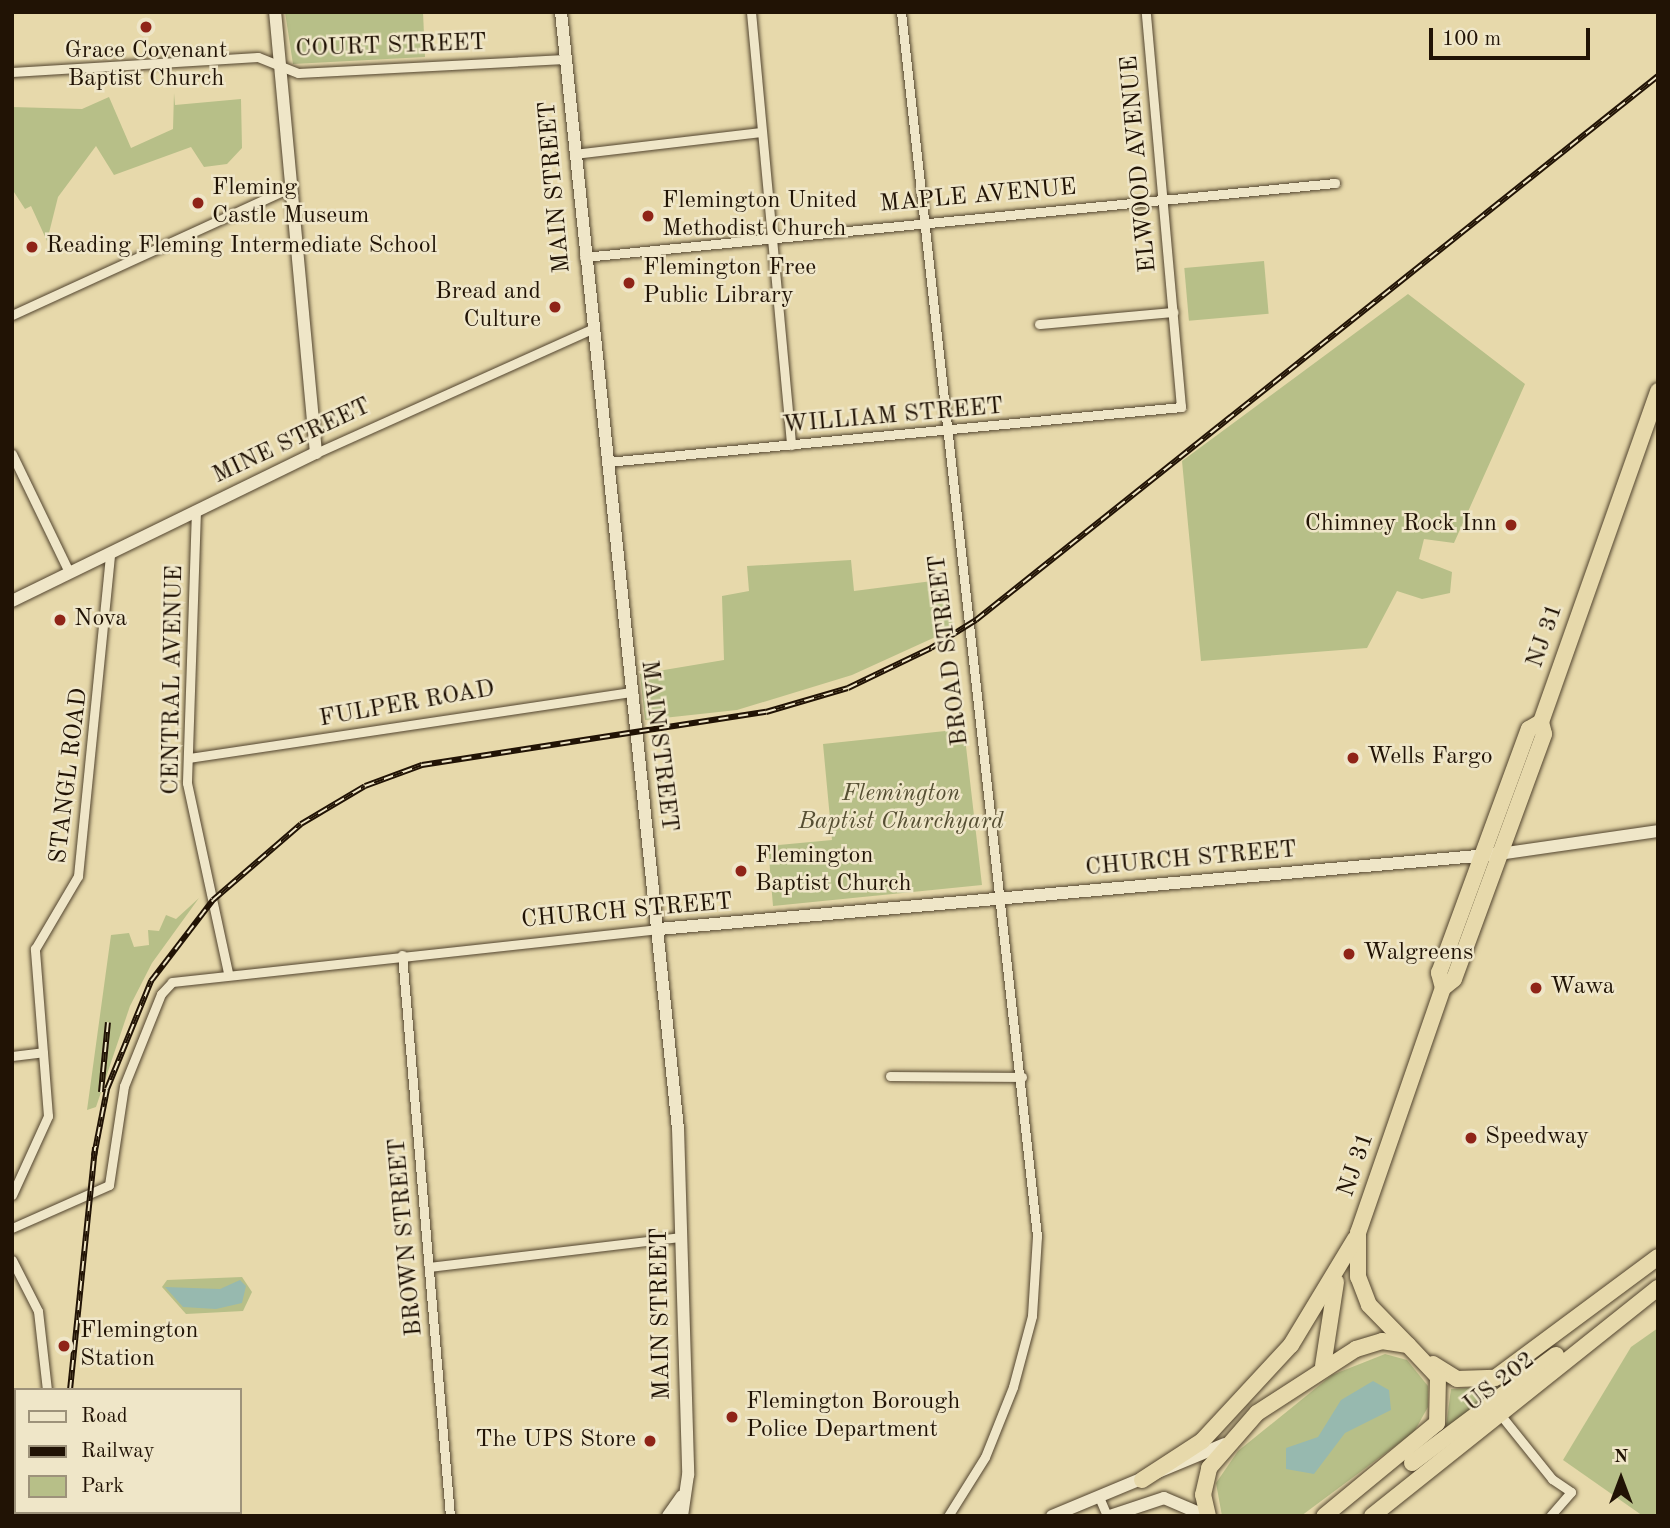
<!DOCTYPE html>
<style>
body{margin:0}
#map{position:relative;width:1670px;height:1528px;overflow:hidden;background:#e7d9ab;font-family:"Old Standard TT",serif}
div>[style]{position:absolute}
.green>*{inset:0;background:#b7bf88;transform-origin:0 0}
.water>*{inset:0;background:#97b9af}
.roads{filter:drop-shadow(0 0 2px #52442e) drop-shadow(0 0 2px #52442e)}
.street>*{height:9px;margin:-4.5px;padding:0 4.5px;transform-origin:4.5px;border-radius:4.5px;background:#efe6c8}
.secondary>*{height:12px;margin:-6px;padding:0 6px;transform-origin:6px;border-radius:6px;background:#efe6c8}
.highway>*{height:16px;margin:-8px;padding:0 8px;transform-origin:8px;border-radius:8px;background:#e7d9ab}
.rail>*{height:6px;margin-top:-3px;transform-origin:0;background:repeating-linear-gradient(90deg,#efe6c8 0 10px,#211305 0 20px);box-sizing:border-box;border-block:2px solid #211305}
.dots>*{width:19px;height:19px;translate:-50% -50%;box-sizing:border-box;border:4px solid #efe6c8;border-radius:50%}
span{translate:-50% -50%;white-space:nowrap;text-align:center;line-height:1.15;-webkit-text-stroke:5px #efe6c8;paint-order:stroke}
.street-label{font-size:24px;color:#211305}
.poi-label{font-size:24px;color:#211305}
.left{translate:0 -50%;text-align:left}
.right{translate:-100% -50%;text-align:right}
.park-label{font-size:24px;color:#564f33;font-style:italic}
.frame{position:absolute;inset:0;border:14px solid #211305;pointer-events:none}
.legend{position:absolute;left:14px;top:1388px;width:228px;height:126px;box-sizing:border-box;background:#efe6c8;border:2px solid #9d927a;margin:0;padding:9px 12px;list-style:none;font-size:21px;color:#211305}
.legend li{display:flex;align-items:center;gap:14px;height:35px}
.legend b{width:35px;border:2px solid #9d927a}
.north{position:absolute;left:1586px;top:1444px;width:70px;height:70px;-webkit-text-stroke:5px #efe6c8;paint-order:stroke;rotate:0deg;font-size:19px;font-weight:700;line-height:28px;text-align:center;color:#211305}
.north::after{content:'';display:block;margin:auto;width:24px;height:32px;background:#211305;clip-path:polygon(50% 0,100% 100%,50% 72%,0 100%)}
.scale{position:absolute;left:1429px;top:28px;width:161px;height:32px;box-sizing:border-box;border:4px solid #211305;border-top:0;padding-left:9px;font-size:21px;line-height:24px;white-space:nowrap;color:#211305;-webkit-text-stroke:5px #efe6c8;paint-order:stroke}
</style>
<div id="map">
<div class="green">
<div style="clip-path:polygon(285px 12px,423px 12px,425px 57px,293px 64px)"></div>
<div style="clip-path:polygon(174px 93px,175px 105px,241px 99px,242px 148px,227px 164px,204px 167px,191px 147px,114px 175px,96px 146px,58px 197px,47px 241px,31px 206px,25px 209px,12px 189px,12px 107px,82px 109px,109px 97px,131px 148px,173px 129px)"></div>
<div style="left:1264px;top:261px;width:53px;height:80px;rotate:85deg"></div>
<div style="clip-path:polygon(1408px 294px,1525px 384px,1454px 543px,1424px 539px,1419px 559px,1452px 572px,1450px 593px,1422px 599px,1397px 591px,1367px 648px,1201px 661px,1182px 461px)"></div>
<div style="clip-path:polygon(851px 560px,854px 591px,948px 579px,953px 629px,852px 675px,737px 710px,645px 720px,640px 674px,724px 660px,722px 596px,749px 591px,747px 566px)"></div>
<div style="clip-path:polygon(964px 729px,982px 885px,773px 906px,768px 846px,832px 840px,823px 744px)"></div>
<div style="clip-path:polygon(199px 898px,152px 963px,130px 1006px,96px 1107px,87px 1110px,111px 935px,129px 933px,134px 947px,149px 945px,148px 930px,159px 931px,166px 915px,176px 919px)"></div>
<div style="clip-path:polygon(242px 1277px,252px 1292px,243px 1311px,186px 1314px,162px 1287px,167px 1280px)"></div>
<div style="clip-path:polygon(1658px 1328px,1658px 1516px,1643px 1516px,1563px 1460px,1631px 1347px)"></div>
<div style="clip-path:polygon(1385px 1354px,1407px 1360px,1428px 1386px,1428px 1407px,1414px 1432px,1301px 1516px,1222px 1516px,1216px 1483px,1238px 1451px,1332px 1375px)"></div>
<div style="clip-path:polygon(1502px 1386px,1503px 1388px,1446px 1427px,1451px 1389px)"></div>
</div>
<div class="water">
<div style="clip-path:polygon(240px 1280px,246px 1286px,242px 1303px,216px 1309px,183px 1307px,165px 1287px,220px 1289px)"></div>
<div style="clip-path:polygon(1373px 1381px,1389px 1390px,1391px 1410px,1345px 1433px,1314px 1474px,1286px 1469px,1286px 1448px,1318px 1437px,1341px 1400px)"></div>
</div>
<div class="roads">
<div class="street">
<div style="left:751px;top:12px;width:435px;rotate:84.7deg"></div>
<div style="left:901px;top:12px;width:1232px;rotate:83.66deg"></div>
<div style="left:1037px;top:1236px;width:80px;rotate:93.6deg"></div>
<div style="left:1032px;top:1316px;width:73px;rotate:105deg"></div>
<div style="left:1013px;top:1387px;width:75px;rotate:111.8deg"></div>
<div style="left:985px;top:1457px;width:70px;rotate:122.1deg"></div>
<div style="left:12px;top:72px;width:246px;rotate:-3.5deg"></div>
<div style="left:258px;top:57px;width:43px;rotate:21.8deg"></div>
<div style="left:298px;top:73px;width:267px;rotate:-3deg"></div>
<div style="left:574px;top:154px;width:188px;rotate:-6.7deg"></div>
<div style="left:584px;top:257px;width:755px;rotate:-5.63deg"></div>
<div style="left:12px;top:315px;width:308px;rotate:-24.6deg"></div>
<div style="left:1039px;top:324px;width:135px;rotate:-5.1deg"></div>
<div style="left:316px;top:453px;width:303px;rotate:-24.2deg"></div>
<div style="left:12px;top:454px;width:131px;rotate:64.2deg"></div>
<div style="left:607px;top:462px;width:577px;rotate:-5.47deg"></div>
<div style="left:1181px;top:407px;width:397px;rotate:-95.1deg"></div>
<div style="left:196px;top:510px;width:273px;rotate:91.9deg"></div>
<div style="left:187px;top:783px;width:194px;rotate:77.8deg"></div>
<div style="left:189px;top:758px;width:449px;rotate:-8.5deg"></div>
<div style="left:402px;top:955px;width:563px;rotate:85.11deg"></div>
<div style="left:12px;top:1056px;width:31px;rotate:-7deg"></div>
<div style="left:890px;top:1076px;width:132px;rotate:0.4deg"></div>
<div style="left:12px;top:1195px;width:87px;rotate:-65.5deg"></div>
<div style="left:48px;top:1116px;width:168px;rotate:-94.5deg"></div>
<div style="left:35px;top:949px;width:85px;rotate:-59.5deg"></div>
<div style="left:78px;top:876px;width:325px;rotate:-84.3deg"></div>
<div style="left:12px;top:1228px;width:106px;rotate:-23.9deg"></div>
<div style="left:109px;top:1185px;width:100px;rotate:-81.4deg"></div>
<div style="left:124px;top:1086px;width:99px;rotate:-68.1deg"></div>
<div style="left:161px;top:994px;width:16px;rotate:-47deg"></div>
<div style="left:172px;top:982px;width:490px;rotate:-6.2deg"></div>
<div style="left:12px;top:1260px;width:57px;rotate:63deg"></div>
<div style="left:38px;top:1311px;width:80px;rotate:83.5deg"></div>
<div style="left:429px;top:1267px;width:254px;rotate:-6.8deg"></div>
<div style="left:1499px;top:1413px;width:85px;rotate:51.2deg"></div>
<div style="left:1552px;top:1479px;width:23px;rotate:34deg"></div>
<div style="left:1571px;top:1492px;width:32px;rotate:131deg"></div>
<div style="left:1099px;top:1497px;width:21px;rotate:67deg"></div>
<div style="left:28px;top:1516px;width:4px;rotate:-63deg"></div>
</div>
<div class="secondary">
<div style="left:561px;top:12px;width:1122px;rotate:84.02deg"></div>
<div style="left:678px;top:1128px;width:347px;rotate:88.3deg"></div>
<div style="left:688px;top:1475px;width:41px;rotate:98.3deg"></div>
<div style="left:12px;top:601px;width:338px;rotate:-26deg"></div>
<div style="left:316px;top:453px;width:443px;rotate:-95.3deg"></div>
<div style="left:659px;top:929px;width:843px;rotate:-5.1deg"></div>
<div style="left:1499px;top:854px;width:161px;rotate:-8.2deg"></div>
<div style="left:668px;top:1516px;width:24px;rotate:-55deg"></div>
<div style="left:1052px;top:1516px;width:187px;rotate:-22.6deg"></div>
<div style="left:1110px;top:1516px;width:57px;rotate:-18.4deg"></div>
<div style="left:1164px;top:1498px;width:46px;rotate:23.2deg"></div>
</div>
<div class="highway">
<div style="left:1443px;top:988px;width:14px;rotate:-39deg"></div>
<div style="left:1454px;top:979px;width:261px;rotate:-69.8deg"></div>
<div style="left:1544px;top:734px;width:12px;rotate:-104deg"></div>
<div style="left:1541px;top:722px;width:351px;rotate:-70.5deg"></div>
<div style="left:1408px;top:1345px;width:56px;rotate:-134.3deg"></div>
<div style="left:1369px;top:1305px;width:30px;rotate:-111deg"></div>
<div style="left:1358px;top:1277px;width:44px;rotate:-90deg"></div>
<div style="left:1358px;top:1233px;width:259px;rotate:-70.9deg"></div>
<div style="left:1443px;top:988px;width:16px;rotate:-105deg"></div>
<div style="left:1439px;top:973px;width:260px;rotate:-69.8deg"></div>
<div style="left:1529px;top:729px;width:14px;rotate:-30deg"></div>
<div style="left:1433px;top:1364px;width:28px;rotate:32deg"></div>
<div style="left:1457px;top:1379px;width:38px;rotate:-2deg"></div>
<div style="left:1495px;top:1378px;width:203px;rotate:-36.6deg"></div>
<div style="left:1323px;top:1366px;width:85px;rotate:-81.2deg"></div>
<div style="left:1412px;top:1463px;width:180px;rotate:-36.9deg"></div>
<div style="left:1142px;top:1480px;width:72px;rotate:-33deg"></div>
<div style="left:1202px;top:1441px;width:131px;rotate:-47.2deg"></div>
<div style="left:1291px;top:1345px;width:124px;rotate:-58.9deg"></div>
<div style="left:1208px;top:1516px;width:22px;rotate:-103deg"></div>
<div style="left:1203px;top:1495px;width:28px;rotate:-77deg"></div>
<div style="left:1209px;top:1468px;width:73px;rotate:-48.9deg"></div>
<div style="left:1257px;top:1413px;width:118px;rotate:-32.9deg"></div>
<div style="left:1356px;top:1349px;width:27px;rotate:-17deg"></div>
<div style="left:1382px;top:1341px;width:26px;rotate:9deg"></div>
<div style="left:1408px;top:1345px;width:44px;rotate:46.8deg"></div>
<div style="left:1438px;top:1377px;width:46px;rotate:91.2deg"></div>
<div style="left:1437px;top:1423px;width:146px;rotate:140.5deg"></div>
<div style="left:1372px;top:1516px;width:366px;rotate:-38.6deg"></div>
</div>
</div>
<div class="rail">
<div style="left:101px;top:1092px;width:70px;rotate:-84.3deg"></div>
<div style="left:94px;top:1156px;width:68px;rotate:-79deg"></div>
<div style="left:107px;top:1089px;width:117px;rotate:-67.8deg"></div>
<div style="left:151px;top:981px;width:102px;rotate:-52.6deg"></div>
<div style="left:213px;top:900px;width:116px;rotate:-40.8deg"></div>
<div style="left:301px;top:824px;width:74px;rotate:-30.7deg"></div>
<div style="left:365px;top:786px;width:61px;rotate:-20.2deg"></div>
<div style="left:422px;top:765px;width:348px;rotate:-8.8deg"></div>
<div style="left:766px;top:712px;width:85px;rotate:-16.3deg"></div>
<div style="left:848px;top:688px;width:92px;rotate:-25.7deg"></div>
<div style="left:931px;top:648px;width:53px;rotate:-31.9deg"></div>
<div style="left:976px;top:620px;width:872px;rotate:-38.58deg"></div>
<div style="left:70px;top:1390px;width:244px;rotate:-84.1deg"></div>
<div style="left:55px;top:1516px;width:4px;rotate:-76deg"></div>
</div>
<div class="dots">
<div style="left:146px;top:27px;background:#8f2418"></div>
<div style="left:198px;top:203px;background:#8f2418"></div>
<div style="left:648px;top:216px;background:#8f2418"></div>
<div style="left:32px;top:247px;background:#8f2418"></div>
<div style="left:629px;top:283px;background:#8f2418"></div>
<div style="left:555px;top:307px;background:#8f2418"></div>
<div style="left:1511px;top:525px;background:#8f2418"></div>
<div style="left:60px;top:620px;background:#8f2418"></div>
<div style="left:1353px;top:758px;background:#8f2418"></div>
<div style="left:741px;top:871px;background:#8f2418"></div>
<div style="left:1349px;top:954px;background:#8f2418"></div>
<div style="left:1536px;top:988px;background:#8f2418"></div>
<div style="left:1471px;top:1138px;background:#8f2418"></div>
<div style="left:64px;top:1346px;background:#8f2418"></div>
<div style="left:732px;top:1417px;background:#8f2418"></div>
<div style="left:650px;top:1441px;background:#8f2418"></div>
</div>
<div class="street-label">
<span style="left:391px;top:47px;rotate:-2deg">COURT STREET</span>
<span style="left:1140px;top:164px;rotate:-95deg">ELWOOD AVENUE</span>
<span style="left:556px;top:187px;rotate:-95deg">MAIN STREET</span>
<span style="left:978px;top:197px;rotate:-5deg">MAPLE AVENUE</span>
<span style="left:893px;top:417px;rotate:-5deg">WILLIAM STREET</span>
<span style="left:292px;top:442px;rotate:-25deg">MINE STREET</span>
<span style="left:1546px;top:636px;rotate:-71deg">NJ 31</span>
<span style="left:950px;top:650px;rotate:-97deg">BROAD STREET</span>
<span style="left:174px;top:680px;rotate:-89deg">CENTRAL AVENUE</span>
<span style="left:407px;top:705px;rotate:-10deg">FULPER ROAD</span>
<span style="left:658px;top:746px;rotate:83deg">MAIN STREET</span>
<span style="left:70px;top:776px;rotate:-83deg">STANGL ROAD</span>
<span style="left:1191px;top:860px;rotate:-5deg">CHURCH STREET</span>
<span style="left:627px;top:912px;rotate:-5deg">CHURCH STREET</span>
<span style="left:1357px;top:1165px;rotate:-71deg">NJ 31</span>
<span style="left:407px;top:1237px;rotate:-95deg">BROWN STREET</span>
<span style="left:662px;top:1314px;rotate:-91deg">MAIN STREET</span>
<span style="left:1500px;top:1383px;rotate:-38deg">US 202</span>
</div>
<div class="poi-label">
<span style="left:146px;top:66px">Grace Covenant<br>Baptist Church</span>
<span class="left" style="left:212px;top:203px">Fleming<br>Castle Museum</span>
<span class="left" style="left:662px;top:216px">Flemington United<br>Methodist Church</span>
<span class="left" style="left:46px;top:247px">Reading Fleming Intermediate School</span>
<span class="left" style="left:643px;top:283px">Flemington Free<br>Public Library</span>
<span class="right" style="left:541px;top:307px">Bread and<br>Culture</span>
<span class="right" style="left:1497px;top:525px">Chimney Rock Inn</span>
<span class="left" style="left:74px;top:620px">Nova</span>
<span class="left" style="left:1367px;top:758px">Wells Fargo</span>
<span class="left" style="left:755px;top:871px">Flemington<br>Baptist Church</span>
<span class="left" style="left:1363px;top:954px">Walgreens</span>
<span class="left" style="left:1550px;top:988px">Wawa</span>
<span class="left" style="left:1485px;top:1138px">Speedway</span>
<span class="left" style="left:80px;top:1346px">Flemington<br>Station</span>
<span class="left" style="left:746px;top:1417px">Flemington Borough<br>Police Department</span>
<span class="right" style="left:636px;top:1441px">The UPS Store</span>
</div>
<div class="park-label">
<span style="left:901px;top:809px">Flemington<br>Baptist Churchyard</span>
</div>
<div class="frame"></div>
<ul class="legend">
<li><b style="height:9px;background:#efe6c8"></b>Road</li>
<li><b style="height:9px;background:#211305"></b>Railway</li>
<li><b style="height:19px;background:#b7bf88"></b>Park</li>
</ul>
<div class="north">N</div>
<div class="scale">100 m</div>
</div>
